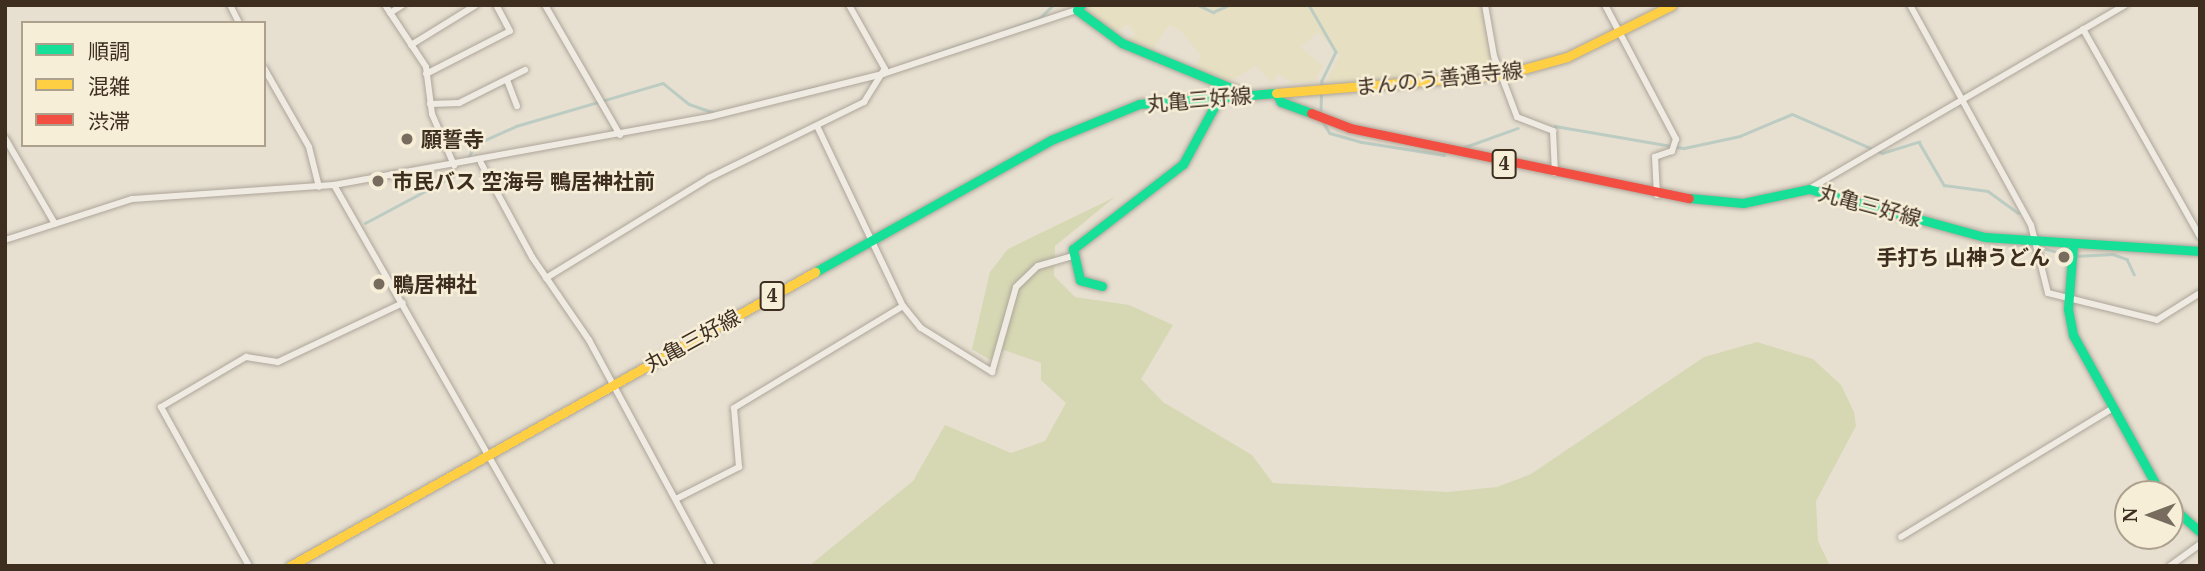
<!DOCTYPE html>
<meta charset="utf-8">
<style>
body{margin:0}
#map{position:relative;width:2205px;height:571px;overflow:hidden;background:#e7e0d1;font-family:"Noto Serif","Noto Sans JP",serif}
div>[style]{position:absolute}
.farmland>*{inset:0;background:#e6dfc2}
.green>*{inset:0;background:#d6d7b3}
.stream>*{height:2.5px;margin:-1.25px;padding:0 1.25px;transform-origin:1.25px;border-radius:1.25px;background:#bcccc2}
.roads{filter:drop-shadow(0 0 2px #ada599) drop-shadow(0 0 2px #ada599)}
.street>*{height:6px;margin:-3px;padding:0 3px;transform-origin:3px;border-radius:3px;background:#efebe3}
.fast>*{height:9px;margin:-4.5px;padding:0 4.5px;transform-origin:4.5px;border-radius:4.5px;background:#16e098}
.slow>*{height:9px;margin:-4.5px;padding:0 4.5px;transform-origin:4.5px;border-radius:4.5px;background:#ffcf43}
.jam>*{height:9px;margin:-4.5px;padding:0 4.5px;transform-origin:4.5px;border-radius:4.5px;background:#f24e42}
.dots>*{width:19px;height:19px;translate:-50% -50%;box-sizing:border-box;border:4px solid #f7eed8;border-radius:50%}
span{translate:-50% -50%;white-space:nowrap;text-align:center;line-height:1.15;-webkit-text-stroke:5px #f7eed8;paint-order:stroke}
.shield-label span{padding:2px 5px;background:#f7eed8;border:2px solid;border-radius:5px;-webkit-text-stroke-width:0}
.shield-label{font-size:19px;color:#3d2e20;font-weight:700}
.street-label{font-size:21px;color:#3d2e20}
.poi-label{font-size:21px;color:#3d2e20;font-weight:700}
.left{translate:0 -50%;text-align:left}
.right{translate:-100% -50%;text-align:right}
.frame{position:absolute;inset:0;border:7px solid #3d2e20;pointer-events:none}
.legend{position:absolute;left:21px;top:21px;width:245px;height:126px;box-sizing:border-box;background:#f7eed8;border:2px solid #ada18e;margin:0;padding:9px 12px;list-style:none;font-size:21px;color:#3d2e20}
.legend li{display:flex;align-items:center;gap:14px;height:35px}
.legend b{width:35px;border:2px solid #ada18e}
.north{position:absolute;left:2114px;top:480px;width:70px;height:70px;box-sizing:border-box;background:#f7eed8;border:2px solid #ada18e;border-radius:50%;rotate:270deg;font-size:19px;font-weight:700;line-height:28px;text-align:center;color:#3d2e20}
.north::after{content:'';display:block;margin:auto;width:24px;height:32px;background:#786c5e;clip-path:polygon(50% 0,100% 100%,50% 72%,0 100%)}
</style>
<div id="map">
<div class="farmland">
<div style="clip-path:polygon(1088px 5px,1481px 5px,1496px 69px,1324px 84px,1340px 55px,1318px 32px,1301px 47px,1323px 66px,1314px 82px,1293px 83px,1278px 74px,1272px 83px,1256px 65px,1227px 83px,1195px 68px,1201px 56px,1180px 30px,1169px 25px,1152px 51px,1127px 40px,1135px 34px,1128px 24px,1114px 33px,1086px 13px)"></div>
</div>
<div class="green">
<div style="clip-path:polygon(1115px 197px,1055px 246px,1054px 276px,1075px 297px,1129px 305px,1173px 325px,1141px 379px,1163px 402px,1252px 455px,1273px 483px,1448px 492px,1497px 487px,1531px 474px,1704px 357px,1757px 342px,1813px 359px,1841px 385px,1854px 412px,1856px 426px,1816px 501px,1818px 541px,1830px 566px,809px 566px,913px 481px,945px 425px,1011px 453px,1045px 441px,1066px 403px,1041px 380px,1041px 363px,1004px 350px,990px 360px,972px 349px,990px 272px,1008px 249px)"></div>
</div>
<div class="stream">
<div style="left:1198px;top:5px;width:17px;rotate:25deg"></div>
<div style="left:1213px;top:12px;width:17px;rotate:-24deg"></div>
<div style="left:1274px;top:5px;width:20px"></div>
<div style="left:1309px;top:5px;width:54px;rotate:60.1deg"></div>
<div style="left:1336px;top:52px;width:32px;rotate:116deg"></div>
<div style="left:1322px;top:81px;width:31px;rotate:92deg"></div>
<div style="left:1004px;top:31px;width:38px;rotate:-20deg"></div>
<div style="left:1040px;top:18px;width:18px;rotate:-45deg"></div>
<div style="left:928px;top:56px;width:66px;rotate:-18.4deg"></div>
<div style="left:793px;top:93px;width:25px;rotate:-14deg"></div>
<div style="left:1323px;top:122px;width:13px;rotate:58deg"></div>
<div style="left:1330px;top:133px;width:33px;rotate:16deg"></div>
<div style="left:1362px;top:142px;width:83px;rotate:9deg"></div>
<div style="left:1555px;top:126px;width:131px;rotate:9.7deg"></div>
<div style="left:1684px;top:148px;width:57px;rotate:-12.1deg"></div>
<div style="left:1740px;top:136px;width:56px;rotate:-22.9deg"></div>
<div style="left:1792px;top:114px;width:98px;rotate:23.4deg"></div>
<div style="left:1882px;top:153px;width:39px;rotate:-17deg"></div>
<div style="left:1919px;top:142px;width:50px;rotate:59.8deg"></div>
<div style="left:1944px;top:185px;width:44px;rotate:7.8deg"></div>
<div style="left:1988px;top:191px;width:37px;rotate:36deg"></div>
<div style="left:1462px;top:148px;width:59px;rotate:-19.7deg"></div>
<div style="left:467px;top:161px;width:17px;rotate:-66deg"></div>
<div style="left:474px;top:145px;width:46px;rotate:-24.3deg"></div>
<div style="left:516px;top:126px;width:153px;rotate:-16.3deg"></div>
<div style="left:663px;top:83px;width:33px;rotate:39deg"></div>
<div style="left:689px;top:104px;width:28px;rotate:19deg"></div>
<div style="left:365px;top:223px;width:104px;rotate:-28deg"></div>
<div style="left:2039px;top:247px;width:31px;rotate:15deg"></div>
<div style="left:2075px;top:256px;width:38px;rotate:-3deg"></div>
<div style="left:2113px;top:254px;width:15px;rotate:20deg"></div>
<div style="left:2127px;top:259px;width:17px;rotate:65deg"></div>
</div>
<div class="roads">
<div class="street">
<div style="left:230px;top:5px;width:20px;rotate:63deg"></div>
<div style="left:385px;top:5px;width:74px;rotate:56.5deg"></div>
<div style="left:426px;top:67px;width:47px;rotate:82.7deg"></div>
<div style="left:432px;top:114px;width:56px;rotate:66.7deg"></div>
<div style="left:545px;top:5px;width:150px;rotate:60deg"></div>
<div style="left:1485px;top:5px;width:52px;rotate:80deg"></div>
<div style="left:1494px;top:56px;width:65px;rotate:69.3deg"></div>
<div style="left:1517px;top:117px;width:39px;rotate:21deg"></div>
<div style="left:1553px;top:131px;width:42px;rotate:87.3deg"></div>
<div style="left:1605px;top:5px;width:152px;rotate:62.1deg"></div>
<div style="left:1676px;top:139px;width:13px;rotate:108deg"></div>
<div style="left:1672px;top:151px;width:18px;rotate:161deg"></div>
<div style="left:1655px;top:157px;width:38px;rotate:87deg"></div>
<div style="left:1910px;top:5px;width:251px;rotate:61.2deg"></div>
<div style="left:2031px;top:225px;width:70px;rotate:76deg"></div>
<div style="left:2048px;top:293px;width:112px;rotate:13.9deg"></div>
<div style="left:2157px;top:320px;width:51px;rotate:-32.1deg"></div>
<div style="left:390px;top:13px;width:15px;rotate:-32deg"></div>
<div style="left:2083px;top:29px;width:239px;rotate:60.6deg"></div>
<div style="left:411px;top:45px;width:76px;rotate:-31.6deg"></div>
<div style="left:264px;top:68px;width:91px;rotate:60.3deg"></div>
<div style="left:309px;top:147px;width:41px;rotate:76deg"></div>
<div style="left:426px;top:74px;width:94px;rotate:-27.1deg"></div>
<div style="left:510px;top:31px;width:30px;rotate:-118deg"></div>
<div style="left:507px;top:80px;width:28px;rotate:69deg"></div>
<div style="left:430px;top:104px;width:29px;rotate:-2deg"></div>
<div style="left:459px;top:103px;width:74px;rotate:-26.6deg"></div>
<div style="left:817px;top:126px;width:199px;rotate:64.5deg"></div>
<div style="left:903px;top:306px;width:28px;rotate:51deg"></div>
<div style="left:921px;top:328px;width:84px;rotate:31.8deg"></div>
<div style="left:992px;top:372px;width:88px;rotate:-74.2deg"></div>
<div style="left:1016px;top:287px;width:30px;rotate:-44deg"></div>
<div style="left:1038px;top:266px;width:33px;rotate:-16deg"></div>
<div style="left:5px;top:138px;width:99px;rotate:59.8deg"></div>
<div style="left:481px;top:163px;width:107px;rotate:61.5deg"></div>
<div style="left:532px;top:257px;width:101px;rotate:55.5deg"></div>
<div style="left:589px;top:340px;width:257px;rotate:61.6deg"></div>
<div style="left:334px;top:185px;width:438px;rotate:60.3deg"></div>
<div style="left:1809px;top:189px;width:366px;rotate:-30.2deg"></div>
<div style="left:5px;top:240px;width:133px;rotate:-17.9deg"></div>
<div style="left:132px;top:199px;width:202px;rotate:-4deg"></div>
<div style="left:334px;top:185px;width:381px;rotate:-10.3deg"></div>
<div style="left:709px;top:117px;width:179px;rotate:-13.9deg"></div>
<div style="left:883px;top:74px;width:204px;rotate:-18.3deg"></div>
<div style="left:546px;top:278px;width:191px;rotate:-31.5deg"></div>
<div style="left:709px;top:178px;width:173px;rotate:-26.1deg"></div>
<div style="left:864px;top:102px;width:39px;rotate:-58deg"></div>
<div style="left:885px;top:69px;width:73px;rotate:-119.4deg"></div>
<div style="left:676px;top:499px;width:71px;rotate:-26.9deg"></div>
<div style="left:739px;top:467px;width:59px;rotate:-94.8deg"></div>
<div style="left:734px;top:408px;width:197px;rotate:-31.1deg"></div>
<div style="left:1901px;top:537px;width:245px;rotate:-31.3deg"></div>
<div style="left:249px;top:566px;width:182px;rotate:-119deg"></div>
<div style="left:161px;top:407px;width:99px;rotate:-30.5deg"></div>
<div style="left:246px;top:357px;width:32px;rotate:9deg"></div>
<div style="left:278px;top:362px;width:138px;rotate:-25.3deg"></div>
<div style="left:2170px;top:566px;width:37px;rotate:-36deg"></div>
</div>
<div class="fast">
<div style="left:1081px;top:5px;width:6px;rotate:129deg"></div>
<div style="left:1077px;top:10px;width:56px;rotate:36.3deg"></div>
<div style="left:1122px;top:43px;width:136px;rotate:22.4deg"></div>
<div style="left:1689px;top:198px;width:54px;rotate:5.3deg"></div>
<div style="left:1743px;top:203px;width:67px;rotate:-12deg"></div>
<div style="left:1809px;top:189px;width:182px;rotate:15.3deg"></div>
<div style="left:1985px;top:237px;width:215px;rotate:3.7deg"></div>
<div style="left:2073px;top:245px;width:64px;rotate:94.5deg"></div>
<div style="left:2068px;top:309px;width:26px;rotate:79deg"></div>
<div style="left:2073px;top:335px;width:182px;rotate:61deg"></div>
<div style="left:815px;top:272px;width:270px;rotate:-29.2deg"></div>
<div style="left:1051px;top:140px;width:95px;rotate:-22.2deg"></div>
<div style="left:1139px;top:104px;width:137px;rotate:-4.6deg"></div>
<div style="left:1276px;top:93px;width:10px;rotate:61deg"></div>
<div style="left:1281px;top:102px;width:32px;rotate:20deg"></div>
<div style="left:1102px;top:286px;width:23px;rotate:-165deg"></div>
<div style="left:1080px;top:280px;width:32px;rotate:-103deg"></div>
<div style="left:1073px;top:249px;width:139px;rotate:-37.7deg"></div>
<div style="left:1183px;top:164px;width:75px;rotate:-61.4deg"></div>
<div style="left:2170px;top:505px;width:40px;rotate:42deg"></div>
</div>
<div class="slow">
<div style="left:1276px;top:93px;width:227px;rotate:-4.6deg"></div>
<div style="left:1502px;top:75px;width:67px;rotate:-15.5deg"></div>
<div style="left:1567px;top:57px;width:117px;rotate:-26.3deg"></div>
<div style="left:290px;top:566px;width:602px;rotate:-29.25deg"></div>
</div>
<div class="jam">
<div style="left:1311px;top:113px;width:42px;rotate:21deg"></div>
<div style="left:1350px;top:128px;width:346px;rotate:11.7deg"></div>
</div>
</div>
<div class="dots">
<div style="left:407px;top:139px;background:#786c5e"></div>
<div style="left:378px;top:181px;background:#786c5e"></div>
<div style="left:2064px;top:257px;background:#786c5e"></div>
<div style="left:379px;top:284px;background:#786c5e"></div>
</div>
<div class="shield-label">
<span style="left:1504px;top:164px">4</span>
<span style="left:772px;top:296px">4</span>
</div>
<div class="street-label">
<span style="left:1439px;top:78px;rotate:-6deg">まんのう善通寺線</span>
<span style="left:1199px;top:99px;rotate:-5deg">丸亀三好線</span>
<span style="left:1870px;top:205px;rotate:15deg">丸亀三好線</span>
<span style="left:692px;top:340px;rotate:-29deg">丸亀三好線</span>
</div>
<div class="poi-label">
<span class="left" style="left:421px;top:139px">願誓寺</span>
<span class="left" style="left:392px;top:181px">市民バス 空海号 鴨居神社前</span>
<span class="right" style="left:2050px;top:257px">手打ち 山神うどん</span>
<span class="left" style="left:393px;top:284px">鴨居神社</span>
</div>
<div class="frame"></div>
<ul class="legend">
<li><b style="height:9px;background:#16e098"></b>順調</li>
<li><b style="height:9px;background:#ffcf43"></b>混雑</li>
<li><b style="height:9px;background:#f24e42"></b>渋滞</li>
</ul>
<div class="north">N</div>
</div>
